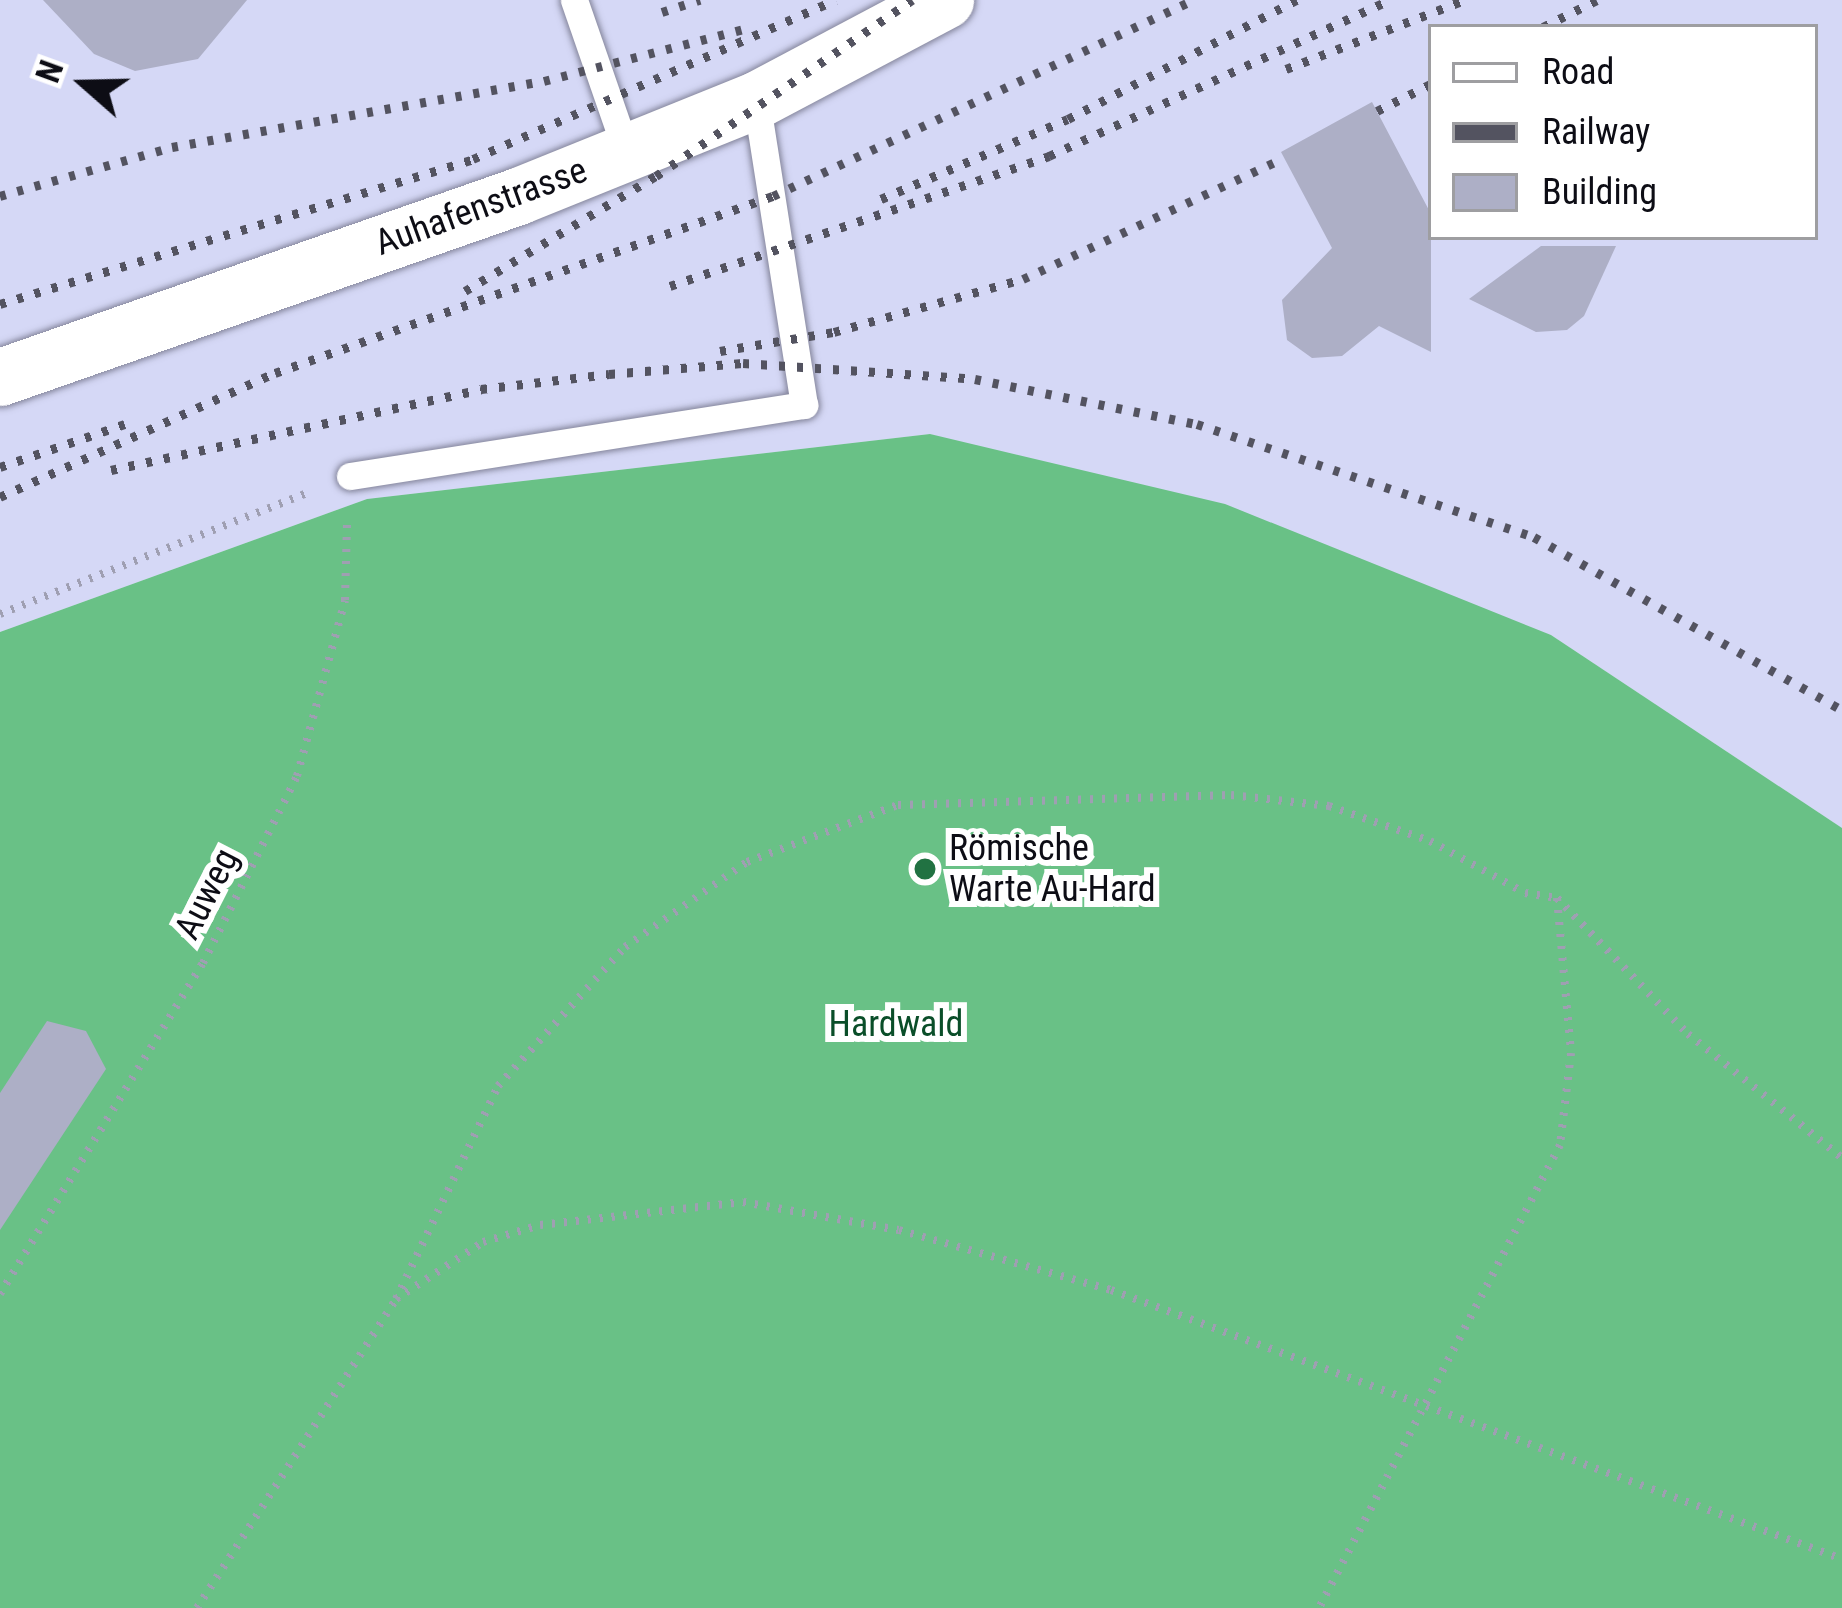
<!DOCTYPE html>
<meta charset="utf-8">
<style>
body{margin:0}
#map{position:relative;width:1842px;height:1608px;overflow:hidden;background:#e2e3fb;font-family:"Roboto Condensed",sans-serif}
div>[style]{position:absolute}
.built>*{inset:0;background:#d5d8f6}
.forest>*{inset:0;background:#69c186}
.building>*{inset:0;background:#adafc6}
.path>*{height:8px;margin-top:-4px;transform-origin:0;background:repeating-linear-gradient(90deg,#9f9fb2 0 3px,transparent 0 12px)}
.roads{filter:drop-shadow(0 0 3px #84859b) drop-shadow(0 0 3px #84859b)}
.lane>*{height:27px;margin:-13.5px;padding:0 13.5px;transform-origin:13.5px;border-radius:13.5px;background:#fff}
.street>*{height:57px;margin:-28.5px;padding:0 28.5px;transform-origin:28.5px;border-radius:28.5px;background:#fff}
.rail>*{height:9px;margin-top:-4.5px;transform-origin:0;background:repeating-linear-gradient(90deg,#535360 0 6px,transparent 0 18px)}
.dots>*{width:33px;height:33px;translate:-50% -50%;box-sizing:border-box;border:6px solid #fff;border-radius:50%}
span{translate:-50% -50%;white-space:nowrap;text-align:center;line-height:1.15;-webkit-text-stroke:12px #fff;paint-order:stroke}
.street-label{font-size:36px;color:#0d0d15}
.poi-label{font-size:36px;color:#0d0d15}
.left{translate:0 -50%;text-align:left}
.park-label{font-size:36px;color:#0a4e29}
.legend{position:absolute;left:1428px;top:24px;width:390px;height:216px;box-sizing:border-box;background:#fff;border:3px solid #9e9ea1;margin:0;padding:15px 21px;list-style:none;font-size:36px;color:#0d0d15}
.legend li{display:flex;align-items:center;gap:24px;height:60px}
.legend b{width:60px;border:3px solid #9e9ea1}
.north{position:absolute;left:24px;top:24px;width:120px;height:120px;-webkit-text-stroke:9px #fff;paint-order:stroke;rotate:290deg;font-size:33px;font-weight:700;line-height:48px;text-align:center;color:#0d0d15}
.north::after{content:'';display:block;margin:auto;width:42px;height:54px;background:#0d0d15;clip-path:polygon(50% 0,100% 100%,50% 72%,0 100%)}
</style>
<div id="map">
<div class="built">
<div style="clip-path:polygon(evenodd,0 0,1842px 0,1842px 828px,1551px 635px,930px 434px,367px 499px,0 632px,0 0,1431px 27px,1815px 27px,1815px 237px,1431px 237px,1431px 27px)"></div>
</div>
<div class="forest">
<div style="clip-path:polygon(930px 434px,1225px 504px,1551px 635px,1842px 828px,1842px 1608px,0 1608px,0 632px,367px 499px)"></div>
</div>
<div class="building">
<div style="clip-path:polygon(43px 0,247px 0,198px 59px,135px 71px,94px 54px)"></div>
<div style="clip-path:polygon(1372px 102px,1431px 214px,1431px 352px,1379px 326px,1342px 356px,1312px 358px,1287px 340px,1282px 300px,1332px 248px,1281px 152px)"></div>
<div style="clip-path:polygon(1541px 246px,1616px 246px,1584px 316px,1567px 330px,1536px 332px,1469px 299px)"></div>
<div style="clip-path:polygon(47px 1021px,86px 1031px,106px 1069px,0 1230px,0 1093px)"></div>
</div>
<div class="path">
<div style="left:0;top:614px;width:328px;rotate:-21.5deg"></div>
<div style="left:1557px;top:898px;width:189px;rotate:46.1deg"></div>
<div style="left:1688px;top:1034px;width:198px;rotate:38.8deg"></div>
<div style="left:0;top:1294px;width:388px;rotate:-58.5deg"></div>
<div style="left:203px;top:963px;width:209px;rotate:-63.3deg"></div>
<div style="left:297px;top:776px;width:182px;rotate:-74.7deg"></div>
<div style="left:345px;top:600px;width:79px;rotate:-88.5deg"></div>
<div style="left:396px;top:1299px;width:236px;rotate:-64.4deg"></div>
<div style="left:498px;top:1086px;width:188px;rotate:-47.6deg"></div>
<div style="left:625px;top:947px;width:149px;rotate:-34.9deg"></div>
<div style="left:747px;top:862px;width:161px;rotate:-20.7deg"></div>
<div style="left:898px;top:805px;width:333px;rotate:-1.7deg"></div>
<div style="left:1231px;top:795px;width:99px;rotate:6.4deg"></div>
<div style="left:1329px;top:806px;width:107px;rotate:19.1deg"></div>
<div style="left:1430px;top:841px;width:108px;rotate:28.7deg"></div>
<div style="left:1525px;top:893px;width:32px;rotate:9deg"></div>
<div style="left:1557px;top:898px;width:156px;rotate:84.8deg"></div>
<div style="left:1571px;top:1053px;width:93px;rotate:96.8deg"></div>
<div style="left:1560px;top:1145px;width:522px;rotate:117.5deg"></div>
<div style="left:197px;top:1608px;width:368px;rotate:-57.2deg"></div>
<div style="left:396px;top:1299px;width:104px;rotate:-33.2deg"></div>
<div style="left:483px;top:1242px;width:59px;rotate:-16.6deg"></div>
<div style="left:540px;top:1225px;width:204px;rotate:-6.5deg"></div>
<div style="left:743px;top:1202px;width:158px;rotate:10.2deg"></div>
<div style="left:899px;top:1230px;width:220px;rotate:15.8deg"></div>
<div style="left:1111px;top:1290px;width:779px;rotate:20.2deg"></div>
</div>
<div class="roads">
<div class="lane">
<div style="left:574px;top:0;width:162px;rotate:70.9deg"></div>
<div style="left:350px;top:476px;width:460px;rotate:-8.9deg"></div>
<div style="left:804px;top:405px;width:309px;rotate:-98.9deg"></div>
</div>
<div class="street">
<div style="left:0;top:377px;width:549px;rotate:-19.26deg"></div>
<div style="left:518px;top:196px;width:257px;rotate:-22deg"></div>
<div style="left:756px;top:100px;width:214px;rotate:-27.9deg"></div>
</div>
</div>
<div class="rail">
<div style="left:662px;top:12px;width:40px;rotate:-18deg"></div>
<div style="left:1543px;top:27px;width:60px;rotate:-26.6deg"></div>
<div style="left:1286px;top:69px;width:192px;rotate:-21.1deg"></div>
<div style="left:1377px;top:111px;width:60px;rotate:-26.6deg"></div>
<div style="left:0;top:196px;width:179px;rotate:-15.9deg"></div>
<div style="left:172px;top:147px;width:378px;rotate:-10.1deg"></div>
<div style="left:544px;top:81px;width:207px;rotate:-14.6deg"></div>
<div style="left:881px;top:199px;width:203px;rotate:-23.2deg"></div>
<div style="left:1068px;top:119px;width:258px;rotate:-27.5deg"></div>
<div style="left:670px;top:286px;width:401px;rotate:-18.9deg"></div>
<div style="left:1049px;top:156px;width:375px;rotate:-24.6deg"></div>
<div style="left:465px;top:291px;width:223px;rotate:-31.1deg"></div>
<div style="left:656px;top:176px;width:311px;rotate:-34.5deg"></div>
<div style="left:0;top:304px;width:495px;rotate:-17deg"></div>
<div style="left:473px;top:159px;width:396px;rotate:-23.7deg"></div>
<div style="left:720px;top:351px;width:116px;rotate:-9.5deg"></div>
<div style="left:834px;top:332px;width:196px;rotate:-15.7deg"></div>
<div style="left:1023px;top:279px;width:288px;rotate:-24.9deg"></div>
<div style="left:0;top:467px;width:132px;rotate:-19deg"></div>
<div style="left:111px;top:470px;width:379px;rotate:-12.3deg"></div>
<div style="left:481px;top:389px;width:129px;rotate:-6.7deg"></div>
<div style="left:609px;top:374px;width:134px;rotate:-4.7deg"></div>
<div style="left:743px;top:363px;width:233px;rotate:3.9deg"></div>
<div style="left:975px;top:379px;width:227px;rotate:11.5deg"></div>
<div style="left:1197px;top:424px;width:355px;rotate:18.5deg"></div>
<div style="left:1534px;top:537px;width:353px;rotate:29.3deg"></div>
<div style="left:0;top:497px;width:302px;rotate:-24.3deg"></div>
<div style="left:275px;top:373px;width:529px;rotate:-19.57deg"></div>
<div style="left:773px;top:196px;width:464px;rotate:-25deg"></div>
</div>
<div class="dots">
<div style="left:925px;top:869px;background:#217242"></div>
</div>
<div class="street-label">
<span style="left:481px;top:207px;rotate:-20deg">Auhafenstrasse</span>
<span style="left:207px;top:894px;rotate:-63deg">Auweg</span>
</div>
<div class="poi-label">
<span class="left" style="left:949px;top:869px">Römische<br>Warte Au-Hard</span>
</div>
<div class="park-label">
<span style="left:896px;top:1025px">Hardwald</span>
</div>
<ul class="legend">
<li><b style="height:15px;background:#fff"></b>Road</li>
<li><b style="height:15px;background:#535360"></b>Railway</li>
<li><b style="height:33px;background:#adafc6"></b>Building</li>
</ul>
<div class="north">N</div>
</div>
